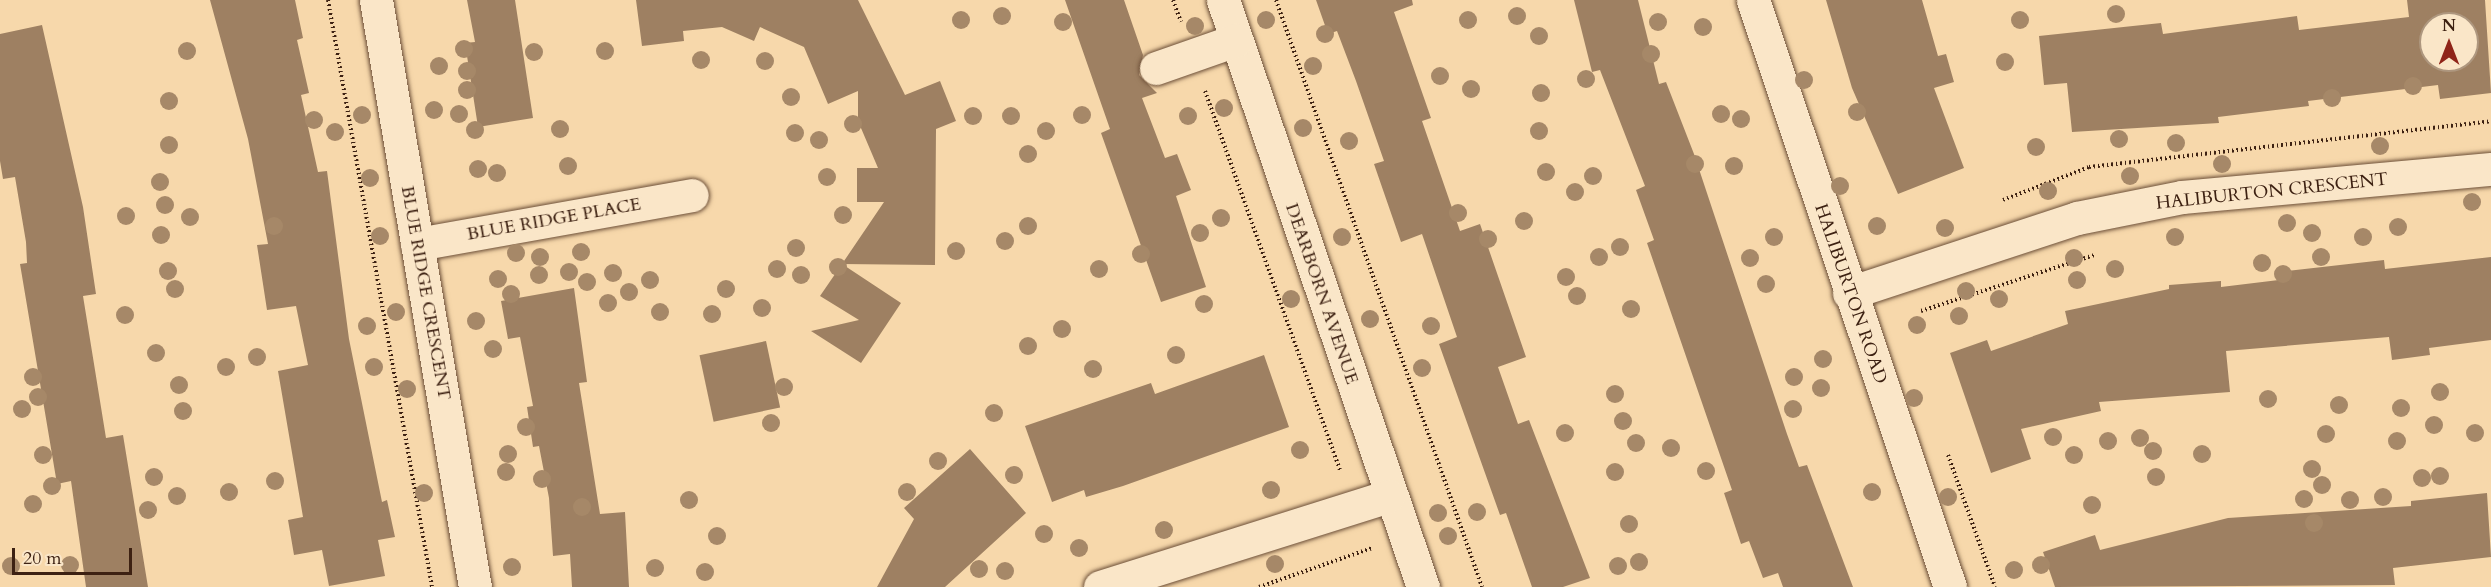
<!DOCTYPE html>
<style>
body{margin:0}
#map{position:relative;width:2491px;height:587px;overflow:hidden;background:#f7d8ab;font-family:Cardo,serif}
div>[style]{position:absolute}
.building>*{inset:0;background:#9e8062;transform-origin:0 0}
.path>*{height:4px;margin-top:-2px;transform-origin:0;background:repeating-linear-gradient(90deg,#3d2112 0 1.5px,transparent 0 4.5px)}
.roads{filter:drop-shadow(0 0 2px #6c4f38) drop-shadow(0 0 2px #6c4f38)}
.minor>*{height:33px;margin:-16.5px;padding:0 16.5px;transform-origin:16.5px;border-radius:16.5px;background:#fae6c8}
.trees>*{width:18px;height:18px;margin:-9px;border-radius:50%;background:#a68868}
span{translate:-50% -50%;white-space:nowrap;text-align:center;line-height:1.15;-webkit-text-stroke:6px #fae6c8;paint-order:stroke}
.street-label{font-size:18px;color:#3d2112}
.north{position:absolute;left:2419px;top:12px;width:60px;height:60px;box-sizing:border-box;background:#fae6c8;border:2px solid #ae977f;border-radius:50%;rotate:0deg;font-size:16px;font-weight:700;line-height:24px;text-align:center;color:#3d2112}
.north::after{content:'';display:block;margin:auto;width:21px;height:27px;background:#8f2418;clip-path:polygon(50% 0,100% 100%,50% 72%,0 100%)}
.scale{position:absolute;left:12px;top:548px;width:120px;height:27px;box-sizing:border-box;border:3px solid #3d2112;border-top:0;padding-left:8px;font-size:18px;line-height:21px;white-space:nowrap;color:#3d2112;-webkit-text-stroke:4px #fae6c8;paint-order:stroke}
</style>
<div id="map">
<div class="building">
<div style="clip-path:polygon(210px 0,295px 0,303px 38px,297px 40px,309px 93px,301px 95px,318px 172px,327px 171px,349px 339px,382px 502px,387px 500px,395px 537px,378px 540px,385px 576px,329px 586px,322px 550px,294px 555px,288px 520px,303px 517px,278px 371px,308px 365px,296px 306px,267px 310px,257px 245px,268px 244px,248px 139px)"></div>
<div style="clip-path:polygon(467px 0,515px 0,533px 118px,478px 127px,465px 43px,475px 42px)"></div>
<div style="clip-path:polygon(636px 0,858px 0,905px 95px,940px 81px,956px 121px,936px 129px,935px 265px,842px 264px,884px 202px,857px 202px,857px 168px,878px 168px,858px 121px,858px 91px,828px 104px,804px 47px,760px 27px,754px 41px,722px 27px,683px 31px,684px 41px,642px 46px)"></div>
<div style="clip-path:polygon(1065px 0,1124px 0,1143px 55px,1139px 75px,1157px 93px,1142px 98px,1165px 158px,1177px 154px,1191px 190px,1176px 196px,1206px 287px,1161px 302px,1101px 133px,1110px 129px)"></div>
<div style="clip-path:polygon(1316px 0,1412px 0,1413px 5px,1394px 12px,1431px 118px,1422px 121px,1460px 231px,1480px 224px,1526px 357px,1498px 367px,1518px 424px,1529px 420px,1590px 578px,1563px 587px,1532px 587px,1506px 513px,1500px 515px,1439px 344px,1457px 337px,1422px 234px,1401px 242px,1374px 164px,1384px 161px,1356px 81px,1337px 31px,1328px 34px)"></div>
<div style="clip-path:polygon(1574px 0,1638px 0,1659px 84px,1666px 82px,1694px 154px,1787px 434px,1799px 467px,1807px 465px,1853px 587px,1783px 587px,1778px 573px,1763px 578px,1749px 541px,1741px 544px,1724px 493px,1732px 490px,1647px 243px,1654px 240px,1636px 190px,1645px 186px,1600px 70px,1592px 72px)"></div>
<div style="clip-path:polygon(1826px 0,1922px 0,1938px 56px,1946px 54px,1954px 82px,1934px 88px,1964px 168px,1898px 194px,1852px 88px)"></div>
<div style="clip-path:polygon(evenodd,2407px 0,2485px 0,2491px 93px,2440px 99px,2438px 85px,2308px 101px,2309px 106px,2218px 117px,2219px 123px,2072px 132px,2067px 83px,2044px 85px,2039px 36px,2161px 23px,2163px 34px,2297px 16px,2299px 30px,2409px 17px,2407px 0,2431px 24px,2467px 24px,2467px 60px,2431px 60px,2431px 24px)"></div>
<div style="clip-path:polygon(42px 25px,83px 207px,96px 294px,83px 296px,106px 438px,123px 435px,148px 587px,86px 587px,71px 481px,57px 484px,20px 264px,27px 263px,26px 242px,15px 177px,3px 179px,0 161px,0 34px)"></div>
<div style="clip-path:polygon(2491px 257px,2491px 340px,2429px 348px,2430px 355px,2392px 360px,2389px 337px,2226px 351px,2230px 392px,2099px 402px,2101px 411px,2021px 429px,2031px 459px,1991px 473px,1950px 353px,1987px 340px,1991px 351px,2068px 324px,2065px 311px,2169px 289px,2169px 285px,2221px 281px,2221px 287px,2287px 279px,2287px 271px,2384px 260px,2385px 269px)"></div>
<div style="clip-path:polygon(842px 264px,901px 303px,861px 363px,811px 331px,859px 320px,820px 296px)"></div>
<div style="clip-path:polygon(574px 288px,587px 382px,579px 383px,600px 514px,625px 512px,629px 587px,572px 587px,570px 554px,553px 556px,549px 498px,539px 446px,533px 447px,527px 407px,533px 406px,520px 337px,508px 339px,501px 301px)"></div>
<div style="left:766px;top:341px;width:68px;height:68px;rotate:78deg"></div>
<div style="clip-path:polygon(1264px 355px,1289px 427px,1123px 486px,1086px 497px,1084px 490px,1052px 502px,1025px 426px,1151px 383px,1155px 394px)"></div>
<div style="clip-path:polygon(970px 449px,1026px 513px,945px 587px,877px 587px,914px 519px,904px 508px)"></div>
<div style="clip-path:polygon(2487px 493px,2491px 557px,2393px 568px,2395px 585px,2055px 587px,2043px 552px,2095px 535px,2100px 550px,2228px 518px,2411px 506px,2411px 501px)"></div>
</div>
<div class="path">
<div style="left:328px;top:0;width:596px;rotate:79.95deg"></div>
<div style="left:1173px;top:0;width:23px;rotate:70deg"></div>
<div style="left:1276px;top:0;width:622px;rotate:70.66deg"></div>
<div style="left:1205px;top:91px;width:403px;rotate:70.4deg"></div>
<div style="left:2003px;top:200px;width:92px;rotate:-21deg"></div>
<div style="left:2089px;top:167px;width:405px;rotate:-6.5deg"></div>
<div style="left:1921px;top:311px;width:182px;rotate:-17.9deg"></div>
<div style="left:1948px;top:455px;width:140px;rotate:70.4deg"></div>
<div style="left:1259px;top:587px;width:120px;rotate:-19deg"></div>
</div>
<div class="roads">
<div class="minor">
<div style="left:376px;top:0;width:595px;rotate:80.43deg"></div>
<div style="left:1223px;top:0;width:620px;rotate:71.19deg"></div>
<div style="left:1753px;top:0;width:619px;rotate:71.45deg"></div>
<div style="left:1156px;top:68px;width:85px;rotate:-19.3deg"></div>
<div style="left:417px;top:244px;width:279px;rotate:-10.1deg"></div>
<div style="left:1849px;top:293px;width:240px;rotate:-18.2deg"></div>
<div style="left:2077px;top:218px;width:107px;rotate:-11.3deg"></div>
<div style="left:2182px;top:197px;width:310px;rotate:-5.2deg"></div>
<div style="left:1100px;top:587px;width:303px;rotate:-17.5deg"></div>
</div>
</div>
<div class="trees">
<div style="left:2116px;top:14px"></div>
<div style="left:1002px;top:16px"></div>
<div style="left:1517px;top:16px"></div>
<div style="left:961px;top:20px"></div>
<div style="left:1266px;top:20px"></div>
<div style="left:1468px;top:20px"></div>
<div style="left:2020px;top:20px"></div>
<div style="left:1063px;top:22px"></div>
<div style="left:1658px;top:22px"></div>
<div style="left:1195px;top:26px"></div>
<div style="left:1703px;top:27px"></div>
<div style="left:1325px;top:34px"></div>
<div style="left:1539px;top:36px"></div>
<div style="left:464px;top:49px"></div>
<div style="left:187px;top:51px"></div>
<div style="left:605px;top:51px"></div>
<div style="left:534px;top:52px"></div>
<div style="left:1651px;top:54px"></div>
<div style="left:701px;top:60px"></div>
<div style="left:765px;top:61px"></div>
<div style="left:2005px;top:62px"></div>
<div style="left:439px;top:66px"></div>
<div style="left:1313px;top:66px"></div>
<div style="left:467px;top:71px"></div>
<div style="left:1440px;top:76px"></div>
<div style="left:1586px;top:79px"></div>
<div style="left:1804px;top:80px"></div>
<div style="left:2413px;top:86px"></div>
<div style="left:1471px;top:89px"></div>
<div style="left:467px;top:90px"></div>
<div style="left:1541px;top:93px"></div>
<div style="left:791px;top:97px"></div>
<div style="left:2332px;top:98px"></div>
<div style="left:169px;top:101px"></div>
<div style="left:1224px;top:108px"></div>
<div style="left:434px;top:110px"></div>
<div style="left:1857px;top:112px"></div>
<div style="left:459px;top:114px"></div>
<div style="left:1721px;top:114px"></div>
<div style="left:362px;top:115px"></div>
<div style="left:1082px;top:115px"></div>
<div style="left:973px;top:116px"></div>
<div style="left:1011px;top:116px"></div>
<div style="left:1188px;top:116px"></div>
<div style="left:1741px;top:119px"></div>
<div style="left:314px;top:120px"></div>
<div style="left:853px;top:124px"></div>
<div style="left:1303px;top:128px"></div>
<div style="left:560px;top:129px"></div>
<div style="left:475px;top:130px"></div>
<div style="left:1046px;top:131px"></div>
<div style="left:1539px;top:131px"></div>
<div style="left:335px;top:132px"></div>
<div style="left:795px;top:133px"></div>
<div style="left:2119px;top:139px"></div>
<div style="left:819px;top:140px"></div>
<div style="left:1349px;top:141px"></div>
<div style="left:2176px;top:143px"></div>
<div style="left:169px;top:145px"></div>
<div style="left:2380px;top:146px"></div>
<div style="left:2036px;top:147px"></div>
<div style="left:1028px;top:154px"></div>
<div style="left:1695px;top:164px"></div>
<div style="left:2222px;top:164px"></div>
<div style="left:568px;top:166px"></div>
<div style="left:1734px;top:166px"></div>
<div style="left:478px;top:169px"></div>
<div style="left:1546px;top:172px"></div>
<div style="left:497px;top:173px"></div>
<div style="left:1593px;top:176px"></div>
<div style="left:2130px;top:176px"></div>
<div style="left:827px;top:177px"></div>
<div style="left:370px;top:178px"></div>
<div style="left:160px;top:182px"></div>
<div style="left:1840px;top:186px"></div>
<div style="left:2048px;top:191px"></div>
<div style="left:1575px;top:192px"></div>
<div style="left:2472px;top:202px"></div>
<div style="left:165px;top:205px"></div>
<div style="left:1458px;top:213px"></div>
<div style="left:843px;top:215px"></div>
<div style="left:126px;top:216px"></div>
<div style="left:190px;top:217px"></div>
<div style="left:1221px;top:218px"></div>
<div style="left:1524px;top:221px"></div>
<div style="left:2287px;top:223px"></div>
<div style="left:274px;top:226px"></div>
<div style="left:1028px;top:226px"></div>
<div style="left:1877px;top:226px"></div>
<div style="left:2398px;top:227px"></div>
<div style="left:1945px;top:228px"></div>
<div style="left:1200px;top:233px"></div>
<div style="left:2312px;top:233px"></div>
<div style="left:161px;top:235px"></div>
<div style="left:380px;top:236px"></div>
<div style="left:1342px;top:237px"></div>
<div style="left:1774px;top:237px"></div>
<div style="left:2175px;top:237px"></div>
<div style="left:2363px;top:237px"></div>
<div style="left:1488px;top:239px"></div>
<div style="left:1005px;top:241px"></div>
<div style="left:1620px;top:247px"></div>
<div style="left:796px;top:248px"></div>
<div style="left:956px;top:251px"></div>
<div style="left:581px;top:252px"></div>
<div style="left:516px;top:253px"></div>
<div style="left:1141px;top:254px"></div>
<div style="left:540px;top:257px"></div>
<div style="left:1599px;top:257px"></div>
<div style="left:2321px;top:257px"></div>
<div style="left:1750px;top:258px"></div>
<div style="left:2074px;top:258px"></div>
<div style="left:2262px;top:263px"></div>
<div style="left:838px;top:267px"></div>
<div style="left:777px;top:269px"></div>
<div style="left:1099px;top:269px"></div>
<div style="left:2115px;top:269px"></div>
<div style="left:168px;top:271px"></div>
<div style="left:569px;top:272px"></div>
<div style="left:613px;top:273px"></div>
<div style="left:2283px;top:274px"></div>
<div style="left:539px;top:275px"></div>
<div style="left:801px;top:275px"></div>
<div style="left:1566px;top:277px"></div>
<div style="left:498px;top:279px"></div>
<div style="left:650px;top:280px"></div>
<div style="left:2077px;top:280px"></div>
<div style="left:587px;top:282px"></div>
<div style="left:1766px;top:284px"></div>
<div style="left:175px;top:289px"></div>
<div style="left:726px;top:289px"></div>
<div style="left:1966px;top:291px"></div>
<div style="left:629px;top:292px"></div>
<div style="left:511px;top:294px"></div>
<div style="left:1577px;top:296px"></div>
<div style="left:1291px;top:299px"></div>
<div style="left:1999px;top:299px"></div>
<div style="left:608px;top:303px"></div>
<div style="left:1204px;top:304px"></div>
<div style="left:762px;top:308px"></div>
<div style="left:1631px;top:309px"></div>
<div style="left:396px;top:312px"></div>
<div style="left:660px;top:312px"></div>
<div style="left:712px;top:314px"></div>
<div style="left:125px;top:315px"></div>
<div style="left:1959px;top:316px"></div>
<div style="left:1370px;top:319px"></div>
<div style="left:476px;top:321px"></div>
<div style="left:1917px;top:325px"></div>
<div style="left:367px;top:326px"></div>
<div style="left:1431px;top:326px"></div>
<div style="left:1062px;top:329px"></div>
<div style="left:1028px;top:346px"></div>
<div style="left:493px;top:349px"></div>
<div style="left:156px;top:353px"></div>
<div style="left:1176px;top:355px"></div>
<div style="left:257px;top:357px"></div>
<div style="left:1823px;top:359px"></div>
<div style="left:226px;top:367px"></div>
<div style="left:374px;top:367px"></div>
<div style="left:1422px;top:368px"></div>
<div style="left:1093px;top:369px"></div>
<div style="left:33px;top:377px"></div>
<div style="left:1794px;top:377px"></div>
<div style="left:179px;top:385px"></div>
<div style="left:784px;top:387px"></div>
<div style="left:1821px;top:388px"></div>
<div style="left:407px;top:389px"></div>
<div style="left:2440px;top:392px"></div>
<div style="left:1615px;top:394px"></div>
<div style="left:38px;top:397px"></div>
<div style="left:1914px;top:398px"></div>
<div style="left:2268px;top:399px"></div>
<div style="left:2339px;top:405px"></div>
<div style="left:2401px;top:408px"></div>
<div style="left:22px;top:409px"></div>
<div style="left:1793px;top:409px"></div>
<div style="left:183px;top:411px"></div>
<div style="left:994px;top:413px"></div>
<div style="left:1623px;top:421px"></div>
<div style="left:771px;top:423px"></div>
<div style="left:2434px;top:425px"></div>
<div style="left:526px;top:427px"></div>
<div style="left:1565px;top:433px"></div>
<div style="left:2475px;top:433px"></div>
<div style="left:2326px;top:434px"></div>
<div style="left:2053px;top:437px"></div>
<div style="left:2140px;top:438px"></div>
<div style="left:2108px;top:441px"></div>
<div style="left:2397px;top:441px"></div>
<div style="left:1636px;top:443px"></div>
<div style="left:1671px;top:448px"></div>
<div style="left:1300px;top:450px"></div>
<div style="left:2153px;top:451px"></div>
<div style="left:508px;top:454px"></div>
<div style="left:2202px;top:454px"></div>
<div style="left:43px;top:455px"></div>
<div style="left:2074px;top:455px"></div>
<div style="left:938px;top:461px"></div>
<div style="left:2312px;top:469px"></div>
<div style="left:1706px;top:471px"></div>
<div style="left:506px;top:472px"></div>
<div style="left:1615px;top:472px"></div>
<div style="left:1014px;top:475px"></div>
<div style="left:2440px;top:476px"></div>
<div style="left:154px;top:477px"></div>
<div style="left:2156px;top:477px"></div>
<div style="left:2422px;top:478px"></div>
<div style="left:542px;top:479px"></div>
<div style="left:275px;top:481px"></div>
<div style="left:2322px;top:485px"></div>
<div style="left:52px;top:486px"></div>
<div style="left:1271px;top:490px"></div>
<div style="left:229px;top:492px"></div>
<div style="left:907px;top:492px"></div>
<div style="left:1872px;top:492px"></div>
<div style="left:424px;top:493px"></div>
<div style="left:177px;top:496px"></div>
<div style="left:1948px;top:497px"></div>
<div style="left:2383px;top:497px"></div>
<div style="left:2304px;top:499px"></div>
<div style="left:689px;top:500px"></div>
<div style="left:2350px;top:500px"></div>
<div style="left:33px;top:504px"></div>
<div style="left:2092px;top:505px"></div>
<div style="left:582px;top:507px"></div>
<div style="left:148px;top:510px"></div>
<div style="left:1477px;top:512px"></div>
<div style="left:1438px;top:513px"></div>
<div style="left:2314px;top:523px"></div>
<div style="left:1629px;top:524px"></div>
<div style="left:1164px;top:530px"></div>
<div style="left:1044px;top:534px"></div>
<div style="left:717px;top:536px"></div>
<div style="left:1448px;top:536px"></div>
<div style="left:1079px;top:548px"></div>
<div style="left:1639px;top:562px"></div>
<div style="left:1275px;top:564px"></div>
<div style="left:70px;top:565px"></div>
<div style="left:2041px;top:565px"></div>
<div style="left:11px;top:566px"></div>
<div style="left:1618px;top:566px"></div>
<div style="left:512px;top:567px"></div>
<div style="left:655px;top:568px"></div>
<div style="left:979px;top:569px"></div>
<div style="left:2014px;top:570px"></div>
<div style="left:1005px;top:571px"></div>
<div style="left:705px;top:572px"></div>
</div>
<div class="street-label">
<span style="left:2272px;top:192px;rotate:-6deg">HALIBURTON CRESCENT</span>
<span style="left:554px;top:220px;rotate:-10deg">BLUE RIDGE PLACE</span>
<span style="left:425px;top:293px;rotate:80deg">BLUE RIDGE CRESCENT</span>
<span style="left:1321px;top:294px;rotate:71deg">DEARBORN AVENUE</span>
<span style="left:1850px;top:294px;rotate:71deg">HALIBURTON ROAD</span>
</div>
<div class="north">N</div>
<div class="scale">20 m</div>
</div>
